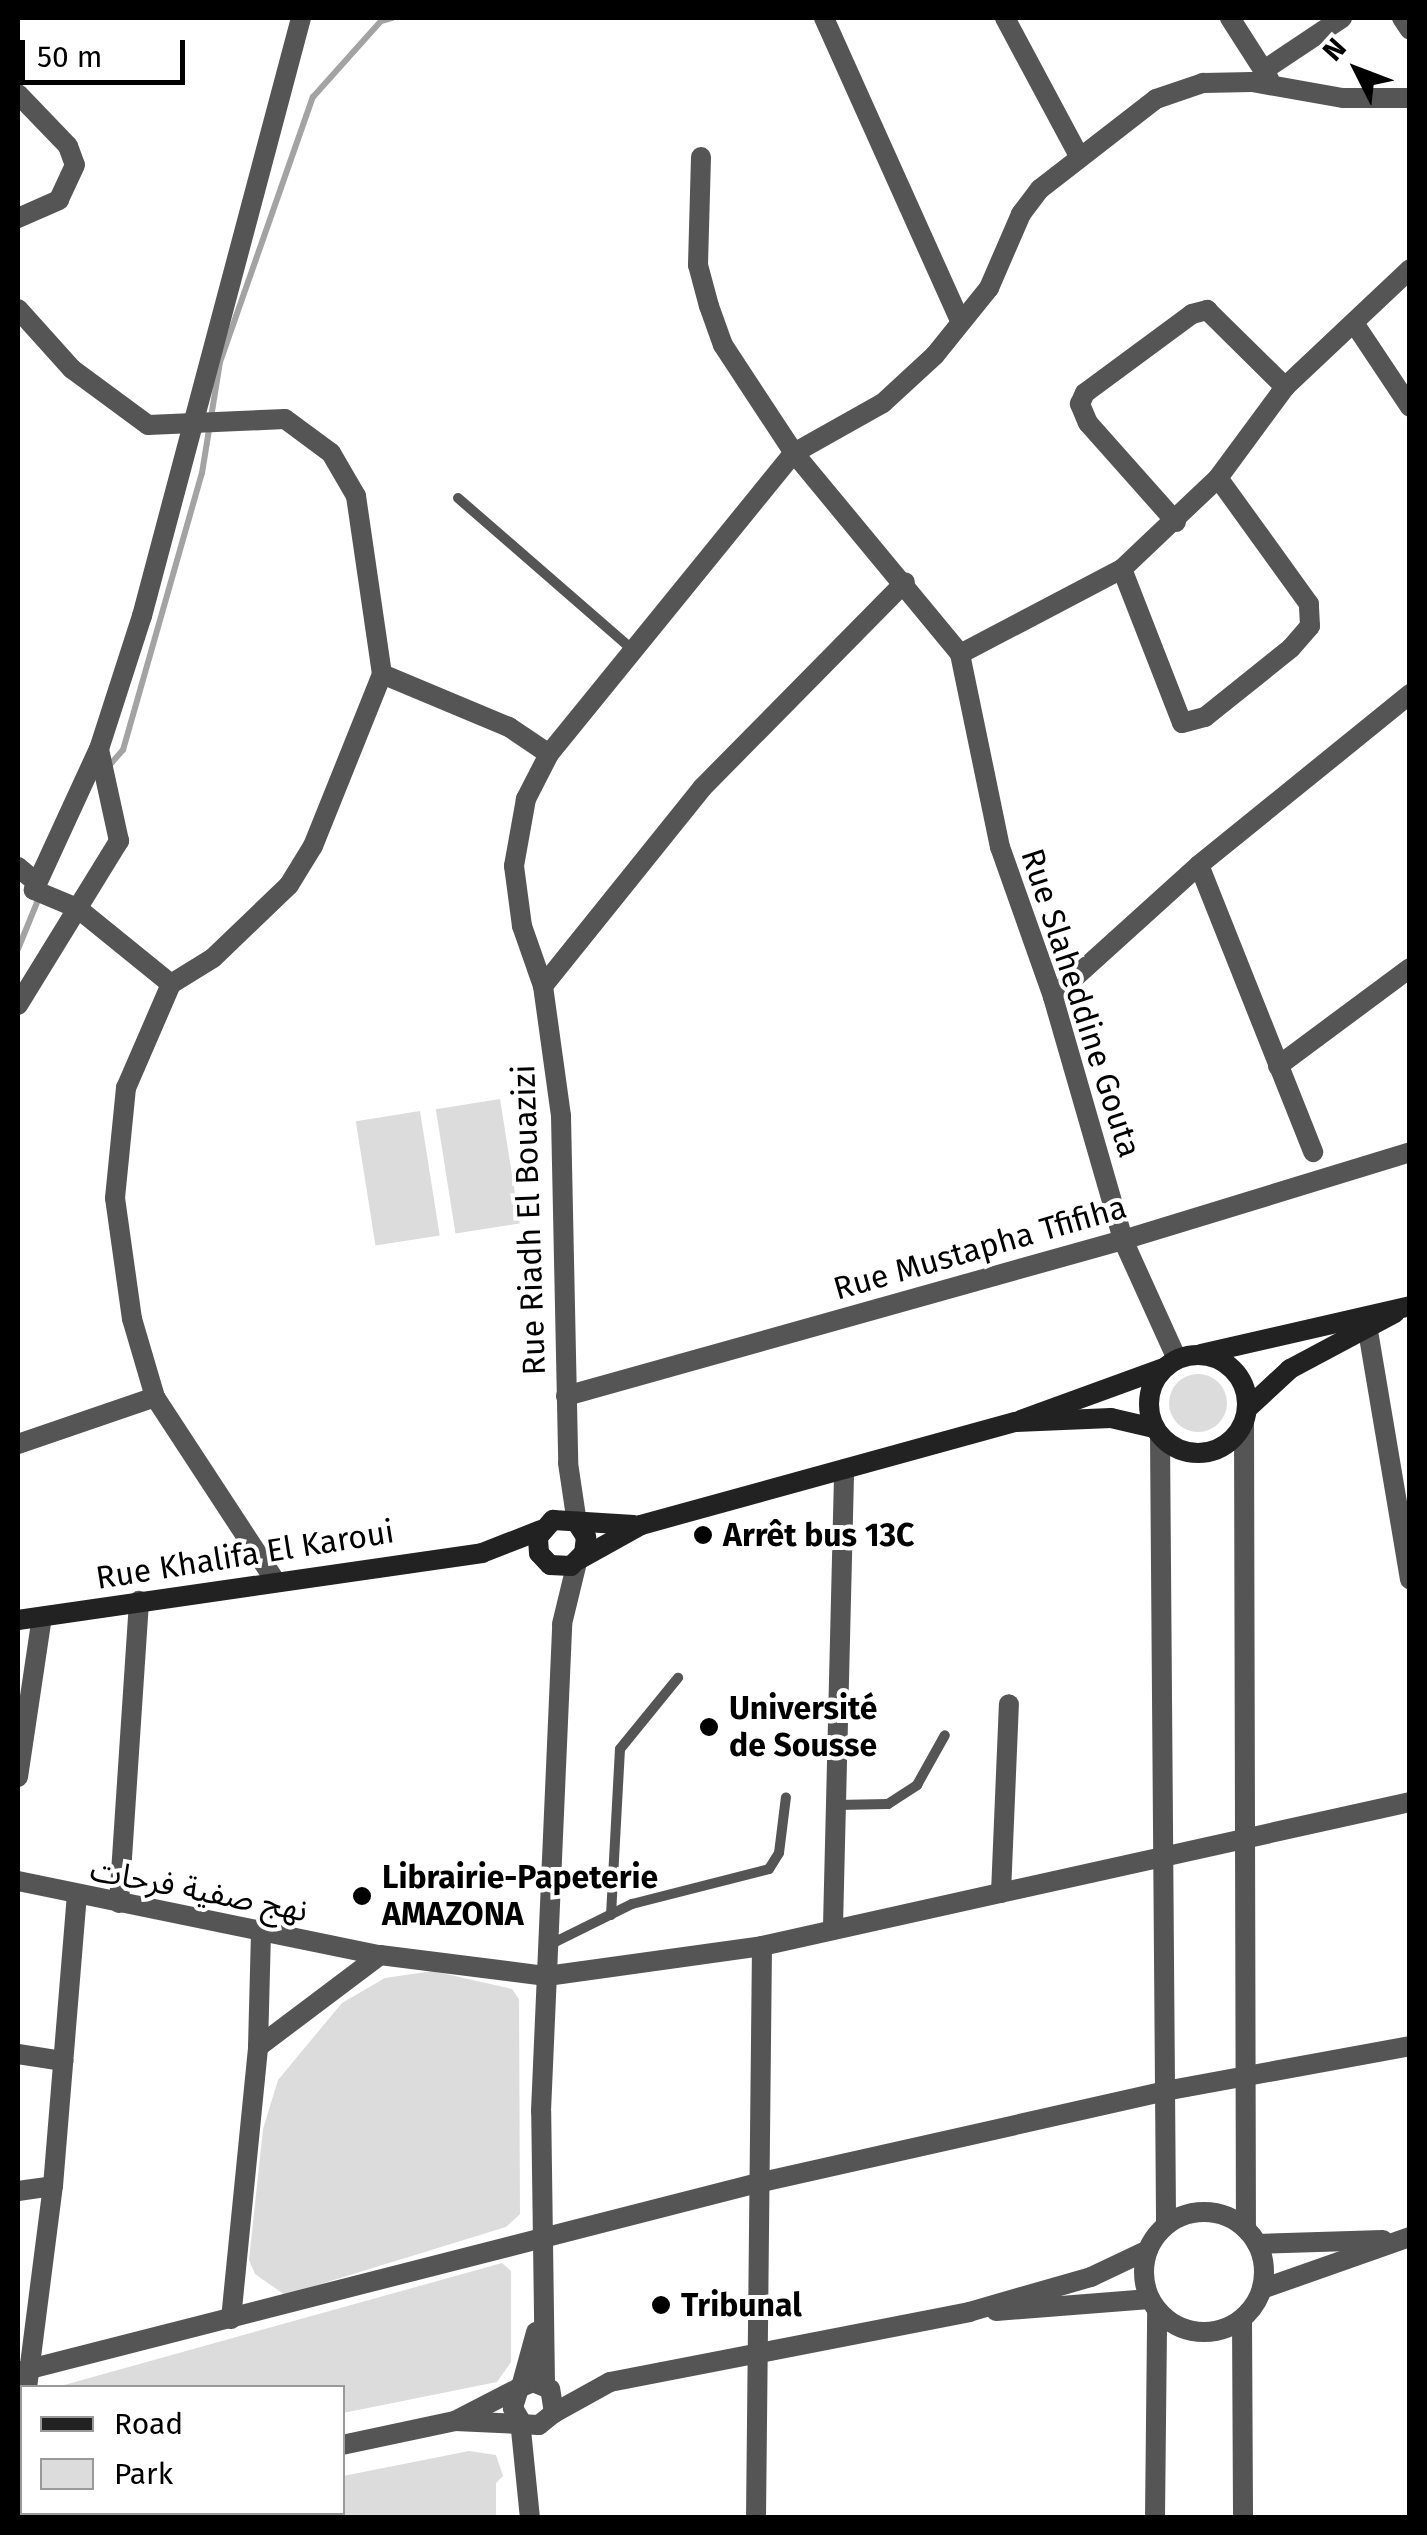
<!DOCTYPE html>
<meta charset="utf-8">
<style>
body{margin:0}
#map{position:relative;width:1427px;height:2535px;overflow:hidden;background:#fff;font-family:"Fira Sans","Noto Sans Arabic",sans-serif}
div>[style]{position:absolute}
.green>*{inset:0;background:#dcdcdc;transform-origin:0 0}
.round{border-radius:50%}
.stream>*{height:6px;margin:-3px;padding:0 3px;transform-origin:3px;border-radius:3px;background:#a3a3a3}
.service>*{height:10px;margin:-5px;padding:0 5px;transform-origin:5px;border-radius:5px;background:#555}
.minor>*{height:20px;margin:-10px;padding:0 10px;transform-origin:10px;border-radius:10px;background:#555}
.tertiary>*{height:20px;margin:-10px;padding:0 10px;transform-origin:10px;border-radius:10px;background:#555}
.tertiary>.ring{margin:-10px;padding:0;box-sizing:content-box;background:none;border:20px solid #555;border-radius:50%}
.secondary>*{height:20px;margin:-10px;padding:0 10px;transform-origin:10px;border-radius:10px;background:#222}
.secondary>.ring{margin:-10px;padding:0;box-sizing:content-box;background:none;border:20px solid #222;border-radius:50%}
.dots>*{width:28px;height:28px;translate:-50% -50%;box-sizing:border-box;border:5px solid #fff;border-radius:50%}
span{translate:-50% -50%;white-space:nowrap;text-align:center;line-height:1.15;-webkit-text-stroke:8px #fff;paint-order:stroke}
.street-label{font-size:32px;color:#000}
.poi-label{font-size:32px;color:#000;font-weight:700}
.left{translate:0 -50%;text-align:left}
.frame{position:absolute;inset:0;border:20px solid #000;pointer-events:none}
.legend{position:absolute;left:20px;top:2385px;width:325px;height:130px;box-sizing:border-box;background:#fff;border:2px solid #999;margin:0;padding:12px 18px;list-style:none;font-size:30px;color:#000}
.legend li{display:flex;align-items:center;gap:20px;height:50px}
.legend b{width:50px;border:2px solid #999}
.north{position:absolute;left:1307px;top:20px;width:100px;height:100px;-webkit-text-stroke:8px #fff;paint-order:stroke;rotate:312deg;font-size:28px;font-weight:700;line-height:40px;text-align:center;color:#000}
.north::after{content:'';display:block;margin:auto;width:35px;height:45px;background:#000;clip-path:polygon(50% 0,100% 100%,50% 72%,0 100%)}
.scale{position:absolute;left:20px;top:40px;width:165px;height:45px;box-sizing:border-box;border:5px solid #000;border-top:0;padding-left:12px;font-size:30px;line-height:35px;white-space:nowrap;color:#000;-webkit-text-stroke:8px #fff;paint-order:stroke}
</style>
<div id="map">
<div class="green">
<div style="left:500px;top:1099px;width:126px;height:65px;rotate:81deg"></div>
<div style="left:420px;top:1111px;width:126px;height:65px;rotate:81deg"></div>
<div class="round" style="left:1169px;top:1374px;width:58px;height:58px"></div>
<div style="clip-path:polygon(433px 1971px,512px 1989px,519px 1999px,520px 2214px,506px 2227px,285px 2295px,255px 2274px,249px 2260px,263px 2129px,278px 2080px,342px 2003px,385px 1978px)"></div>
<div style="clip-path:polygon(502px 2263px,511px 2271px,511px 2362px,497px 2382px,343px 2413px,342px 2388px,57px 2387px)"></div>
<div style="clip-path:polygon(469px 2451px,496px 2455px,503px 2476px,496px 2483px,496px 2517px,133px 2517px,342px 2512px,343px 2476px)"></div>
</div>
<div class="stream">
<div style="left:108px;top:767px;width:23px;rotate:-49deg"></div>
<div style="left:123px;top:750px;width:288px;rotate:-74.1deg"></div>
<div style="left:202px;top:473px;width:112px;rotate:-80.8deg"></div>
<div style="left:220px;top:362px;width:281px;rotate:-70.7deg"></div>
<div style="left:313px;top:97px;width:102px;rotate:-48.2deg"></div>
<div style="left:381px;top:21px;width:11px;rotate:-15deg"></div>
<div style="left:18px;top:949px;width:58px;rotate:-67.8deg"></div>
</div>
<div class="service">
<div style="left:458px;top:498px;width:230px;rotate:41deg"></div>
<div style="left:836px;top:1805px;width:52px;rotate:-1.1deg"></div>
<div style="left:888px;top:1804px;width:35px;rotate:-33deg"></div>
<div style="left:917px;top:1785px;width:57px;rotate:-60.8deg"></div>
<div style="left:611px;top:1915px;width:166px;rotate:-86.9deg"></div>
<div style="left:620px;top:1749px;width:92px;rotate:-50.8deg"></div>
<div style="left:549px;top:1945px;width:93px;rotate:-26.3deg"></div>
<div style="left:632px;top:1904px;width:141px;rotate:-14.3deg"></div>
<div style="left:769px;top:1869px;width:19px;rotate:-58deg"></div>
<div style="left:779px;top:1853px;width:56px;rotate:-82.9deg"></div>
</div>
<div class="minor">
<div style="left:824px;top:18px;width:331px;rotate:65.8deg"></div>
<div style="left:1005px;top:18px;width:157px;rotate:61.8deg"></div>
<div style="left:1230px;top:18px;width:72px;rotate:57.4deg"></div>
<div style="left:1402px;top:18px;width:14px;rotate:56deg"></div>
<div style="left:1264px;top:70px;width:94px;rotate:-33.7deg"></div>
<div style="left:18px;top:94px;width:72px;rotate:46.1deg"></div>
<div style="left:68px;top:146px;width:20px;rotate:70deg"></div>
<div style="left:75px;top:165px;width:38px;rotate:115deg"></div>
<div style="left:59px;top:200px;width:45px;rotate:156.3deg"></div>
<div style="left:701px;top:157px;width:108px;rotate:91.6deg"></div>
<div style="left:698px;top:265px;width:42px;rotate:75deg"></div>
<div style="left:709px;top:306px;width:41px;rotate:70.3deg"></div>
<div style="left:723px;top:345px;width:129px;rotate:56.7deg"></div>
<div style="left:794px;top:453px;width:102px;rotate:-29.3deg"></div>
<div style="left:883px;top:403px;width:71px;rotate:-42.7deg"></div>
<div style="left:935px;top:355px;width:86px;rotate:-51.1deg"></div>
<div style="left:989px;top:288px;width:81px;rotate:-66.6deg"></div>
<div style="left:1021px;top:214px;width:31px;rotate:-53deg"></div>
<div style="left:1040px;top:189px;width:147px;rotate:-37.8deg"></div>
<div style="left:1156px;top:99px;width:50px;rotate:-18.8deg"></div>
<div style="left:1203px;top:83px;width:49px;rotate:-1.2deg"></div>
<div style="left:1252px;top:82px;width:92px;rotate:10deg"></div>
<div style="left:1343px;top:98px;width:67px"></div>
<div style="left:18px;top:309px;width:81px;rotate:48deg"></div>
<div style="left:72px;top:369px;width:94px;rotate:36.4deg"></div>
<div style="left:148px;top:425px;width:137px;rotate:-2.5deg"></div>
<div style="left:285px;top:419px;width:57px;rotate:36.5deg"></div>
<div style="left:331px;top:453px;width:50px;rotate:59.8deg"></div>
<div style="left:356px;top:496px;width:180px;rotate:81.7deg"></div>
<div style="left:382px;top:674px;width:138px;rotate:22.7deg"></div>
<div style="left:509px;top:727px;width:48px;rotate:34deg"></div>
<div style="left:549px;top:754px;width:51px;rotate:117.1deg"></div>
<div style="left:526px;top:799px;width:68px;rotate:100.2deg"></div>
<div style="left:514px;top:866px;width:61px;rotate:82.4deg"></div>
<div style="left:522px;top:926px;width:64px;rotate:70.7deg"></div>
<div style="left:543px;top:986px;width:131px;rotate:82.1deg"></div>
<div style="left:561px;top:1116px;width:347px;rotate:88.8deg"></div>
<div style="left:568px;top:1463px;width:61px;rotate:81.5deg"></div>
<div style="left:1354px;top:323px;width:101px;rotate:56.3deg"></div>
<div style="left:1176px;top:522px;width:132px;rotate:-131.6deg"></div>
<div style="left:1088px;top:423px;width:21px;rotate:-113deg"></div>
<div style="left:1080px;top:404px;width:12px;rotate:-66deg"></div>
<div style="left:1085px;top:393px;width:133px;rotate:-36.4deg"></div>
<div style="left:1192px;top:314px;width:16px;rotate:-15deg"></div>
<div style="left:1207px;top:310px;width:110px;rotate:44.6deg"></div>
<div style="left:1122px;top:569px;width:165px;rotate:68.7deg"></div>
<div style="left:1182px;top:723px;width:24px;rotate:-15deg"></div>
<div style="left:1205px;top:717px;width:110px;rotate:-38.7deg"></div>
<div style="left:1291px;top:648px;width:29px;rotate:-49deg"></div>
<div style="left:1310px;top:626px;width:22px;rotate:-93deg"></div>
<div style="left:1309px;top:604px;width:155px;rotate:-125.8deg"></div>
<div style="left:960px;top:654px;width:197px;rotate:78.3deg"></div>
<div style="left:1000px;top:847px;width:159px;rotate:70.5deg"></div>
<div style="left:1053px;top:997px;width:253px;rotate:73.9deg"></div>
<div style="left:1123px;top:1240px;width:131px;rotate:65.6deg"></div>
<div style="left:549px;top:754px;width:388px;rotate:-50.9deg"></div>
<div style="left:794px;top:453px;width:261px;rotate:50.4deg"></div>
<div style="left:960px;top:654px;width:183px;rotate:-27.7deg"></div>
<div style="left:1122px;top:569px;width:132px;rotate:-43.5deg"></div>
<div style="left:1218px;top:478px;width:113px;rotate:-53.6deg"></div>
<div style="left:1285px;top:387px;width:172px;rotate:-43.3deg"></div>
<div style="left:1199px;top:865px;width:309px;rotate:68.3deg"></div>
<div style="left:18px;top:867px;width:25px;rotate:40deg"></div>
<div style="left:171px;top:984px;width:121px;rotate:-141deg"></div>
<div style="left:77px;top:908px;width:47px;rotate:-157.3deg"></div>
<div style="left:34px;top:890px;width:155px;rotate:-65.3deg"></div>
<div style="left:99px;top:749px;width:140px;rotate:-72.1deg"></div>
<div style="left:142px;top:616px;width:619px;rotate:-75.11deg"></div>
<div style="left:543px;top:986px;width:254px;rotate:-51.2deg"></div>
<div style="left:702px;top:788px;width:289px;rotate:-45.4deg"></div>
<div style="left:1053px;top:997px;width:197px;rotate:-42.1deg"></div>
<div style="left:1199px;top:865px;width:272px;rotate:-39deg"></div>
<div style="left:18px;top:1005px;width:193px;rotate:-58.4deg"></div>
<div style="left:119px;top:841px;width:94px;rotate:-102.3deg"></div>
<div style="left:1278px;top:1066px;width:164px;rotate:-36.6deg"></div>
<div style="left:1368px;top:1331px;width:252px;rotate:80.4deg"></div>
<div style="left:566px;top:1396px;width:578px;rotate:-15.65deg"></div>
<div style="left:1123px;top:1240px;width:300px;rotate:-17deg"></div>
<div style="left:1244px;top:1422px;width:807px;rotate:89.86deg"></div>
<div style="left:1160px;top:1436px;width:789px;rotate:89.56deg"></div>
<div style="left:18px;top:1444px;width:145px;rotate:-18.9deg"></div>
<div style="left:274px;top:1579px;width:217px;rotate:-123.2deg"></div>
<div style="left:155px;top:1397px;width:81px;rotate:-106.4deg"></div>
<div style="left:132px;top:1319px;width:122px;rotate:-98deg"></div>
<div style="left:115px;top:1198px;width:111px;rotate:-84.3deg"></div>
<div style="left:126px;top:1088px;width:113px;rotate:-66.6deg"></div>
<div style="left:171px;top:984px;width:49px;rotate:-31.8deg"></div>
<div style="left:213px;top:958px;width:105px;rotate:-43.8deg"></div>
<div style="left:289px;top:885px;width:46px;rotate:-58.4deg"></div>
<div style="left:313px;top:846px;width:185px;rotate:-68.1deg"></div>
<div style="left:18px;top:1777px;width:162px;rotate:-81.5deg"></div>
<div style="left:18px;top:1881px;width:369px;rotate:11.6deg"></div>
<div style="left:380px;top:1955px;width:168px;rotate:7.2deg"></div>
<div style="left:547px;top:1976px;width:217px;rotate:-7.9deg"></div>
<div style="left:1001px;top:1893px;width:189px;rotate:-87.6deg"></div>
<div style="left:119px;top:1903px;width:303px;rotate:-86.2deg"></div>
<div style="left:833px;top:1926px;width:457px;rotate:-88.6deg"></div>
<div style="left:258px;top:2047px;width:153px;rotate:-37deg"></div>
<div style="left:18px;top:2054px;width:46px;rotate:8.8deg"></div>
<div style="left:18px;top:2191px;width:35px;rotate:-8deg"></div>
<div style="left:231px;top:2319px;width:273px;rotate:-84.3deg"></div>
<div style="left:258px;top:2047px;width:114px;rotate:-88.5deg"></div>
<div style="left:1242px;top:2319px;width:199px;rotate:89.7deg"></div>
<div style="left:18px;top:2372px;width:764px;rotate:-14.33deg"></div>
<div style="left:758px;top:2183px;width:417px;rotate:-12.7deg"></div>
<div style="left:1165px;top:2091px;width:249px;rotate:-10.4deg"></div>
<div style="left:545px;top:2385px;width:274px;rotate:-90.8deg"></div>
<div style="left:541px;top:2111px;width:487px;rotate:-87.5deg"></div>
<div style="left:562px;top:1624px;width:64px;rotate:-76.4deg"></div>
<div style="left:521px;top:2387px;width:57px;rotate:-74.7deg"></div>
<div style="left:27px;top:2388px;width:204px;rotate:-82.7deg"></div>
<div style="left:53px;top:2186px;width:290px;rotate:-85.3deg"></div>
<div style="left:520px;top:2420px;width:99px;rotate:84.2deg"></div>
<div style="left:18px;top:2446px;width:32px;rotate:-83deg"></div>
<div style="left:756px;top:2518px;width:572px;rotate:-89.4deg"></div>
<div style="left:762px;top:1946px;width:664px;rotate:-12.53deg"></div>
<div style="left:1155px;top:2518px;width:207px;rotate:-89.4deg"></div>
</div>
<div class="tertiary">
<div class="ring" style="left:1144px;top:2212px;width:100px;height:100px"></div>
<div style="left:1257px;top:2244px;width:126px;rotate:-1.8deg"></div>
<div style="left:1262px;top:2289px;width:157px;rotate:-19.4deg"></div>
<div style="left:996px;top:2311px;width:154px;rotate:-4.5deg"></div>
<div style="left:554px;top:2413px;width:64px;rotate:-29deg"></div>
<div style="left:610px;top:2382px;width:366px;rotate:-11deg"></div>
<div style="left:969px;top:2312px;width:127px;rotate:-16deg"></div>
<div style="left:1091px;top:2277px;width:63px;rotate:-25.3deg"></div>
<div style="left:455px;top:2421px;width:84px;rotate:2.7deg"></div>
<div style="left:539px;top:2425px;width:19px;rotate:-39deg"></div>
<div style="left:554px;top:2413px;width:24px;rotate:-99deg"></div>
<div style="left:550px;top:2389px;width:18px;rotate:-158deg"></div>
<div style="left:533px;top:2382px;width:15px;rotate:157deg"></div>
<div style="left:519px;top:2388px;width:21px;rotate:107deg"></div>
<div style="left:513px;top:2408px;width:14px;rotate:60deg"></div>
<div style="left:342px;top:2445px;width:116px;rotate:-12deg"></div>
<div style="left:455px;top:2421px;width:72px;rotate:-27.3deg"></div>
<div style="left:18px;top:2514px;width:6px;rotate:-18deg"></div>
</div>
<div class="secondary">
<div style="left:1201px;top:1354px;width:214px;rotate:-12.9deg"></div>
<div class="ring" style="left:1149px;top:1355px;width:78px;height:78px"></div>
<div style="left:1247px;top:1409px;width:59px;rotate:-42.9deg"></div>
<div style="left:1290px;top:1369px;width:119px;rotate:-28.1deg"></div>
<div style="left:1021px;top:1420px;width:152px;rotate:-20deg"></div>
<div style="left:577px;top:1523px;width:17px;rotate:57deg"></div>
<div style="left:586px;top:1537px;width:16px;rotate:97deg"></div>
<div style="left:584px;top:1553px;width:18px;rotate:135deg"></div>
<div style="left:571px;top:1566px;width:21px;rotate:-177deg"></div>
<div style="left:550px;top:1565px;width:16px;rotate:-133deg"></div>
<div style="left:539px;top:1553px;width:16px;rotate:-94deg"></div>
<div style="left:538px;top:1537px;width:23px;rotate:-49deg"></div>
<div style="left:553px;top:1520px;width:81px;rotate:3.5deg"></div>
<div style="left:580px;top:1559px;width:70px;rotate:-29.1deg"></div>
<div style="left:641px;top:1525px;width:389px;rotate:-15.4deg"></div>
<div style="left:1016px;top:1422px;width:95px;rotate:-2.4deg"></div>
<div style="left:1111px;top:1418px;width:44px;rotate:13.1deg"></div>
<div style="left:18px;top:1620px;width:469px;rotate:-8.2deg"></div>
<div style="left:482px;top:1553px;width:63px;rotate:-21.3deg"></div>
</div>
<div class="dots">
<div style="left:703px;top:1535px;background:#000"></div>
<div style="left:709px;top:1727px;background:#000"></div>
<div style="left:362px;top:1896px;background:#000"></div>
<div style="left:661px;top:2305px;background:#000"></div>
</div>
<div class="street-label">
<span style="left:1081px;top:1003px;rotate:72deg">Rue Slaheddine Gouta</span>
<span style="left:529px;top:1220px;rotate:-92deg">Rue Riadh El Bouazizi</span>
<span style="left:980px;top:1248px;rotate:-16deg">Rue Mustapha Tfifiha</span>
<span style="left:245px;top:1555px;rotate:-9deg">Rue Khalifa El Karoui</span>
<span style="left:199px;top:1890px;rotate:11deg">نهج صفية فرحات</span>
</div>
<div class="poi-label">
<span class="left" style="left:723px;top:1535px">Arrêt bus 13C</span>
<span class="left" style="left:729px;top:1727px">Université<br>de Sousse</span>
<span class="left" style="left:382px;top:1896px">Librairie-Papeterie<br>AMAZONA</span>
<span class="left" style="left:681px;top:2305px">Tribunal</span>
</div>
<div class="frame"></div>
<ul class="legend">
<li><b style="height:12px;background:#222"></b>Road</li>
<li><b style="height:28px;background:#dcdcdc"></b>Park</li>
</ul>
<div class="north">N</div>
<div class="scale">50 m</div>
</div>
